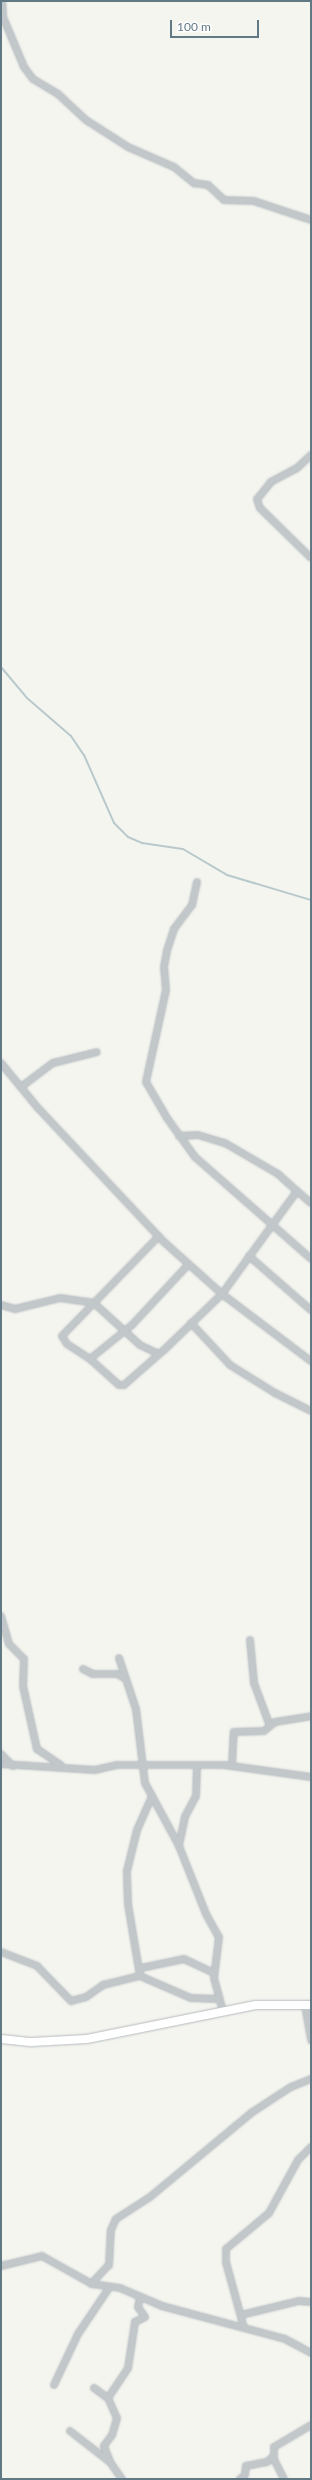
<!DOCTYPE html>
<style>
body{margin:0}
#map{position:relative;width:312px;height:2480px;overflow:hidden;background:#f5f5f0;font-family:Lato,sans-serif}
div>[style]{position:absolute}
.stream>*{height:2px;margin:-1px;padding:0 1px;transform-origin:1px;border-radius:1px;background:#b8c9cb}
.roads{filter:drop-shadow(0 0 1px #b4bbbe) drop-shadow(0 0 1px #b4bbbe)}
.street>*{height:6px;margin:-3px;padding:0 3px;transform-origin:3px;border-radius:3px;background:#c2c7ca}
.secondary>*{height:8px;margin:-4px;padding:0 4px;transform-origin:4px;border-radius:4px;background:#fff}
span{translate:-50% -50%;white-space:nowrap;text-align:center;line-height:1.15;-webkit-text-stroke:4px #fff;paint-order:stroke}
.frame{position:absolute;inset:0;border:2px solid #617985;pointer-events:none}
.scale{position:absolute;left:170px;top:20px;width:89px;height:18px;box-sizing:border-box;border:2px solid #617985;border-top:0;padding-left:5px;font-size:12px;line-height:14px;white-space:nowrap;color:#617985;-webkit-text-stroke:3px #fff;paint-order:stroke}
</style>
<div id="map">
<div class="stream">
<div style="left:1px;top:667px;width:40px;rotate:50deg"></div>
<div style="left:27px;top:698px;width:58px;rotate:40.8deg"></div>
<div style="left:71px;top:736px;width:23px;rotate:56deg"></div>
<div style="left:84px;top:755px;width:74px;rotate:66.2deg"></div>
<div style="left:114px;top:823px;width:20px;rotate:45deg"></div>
<div style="left:128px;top:837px;width:15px;rotate:23deg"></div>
<div style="left:142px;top:843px;width:41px;rotate:8.3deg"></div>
<div style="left:183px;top:849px;width:51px;rotate:30.6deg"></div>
<div style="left:227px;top:875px;width:88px;rotate:16.6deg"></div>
</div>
<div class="roads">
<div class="street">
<div style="left:2px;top:1px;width:16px;rotate:86deg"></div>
<div style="left:3px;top:17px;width:54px;rotate:67.2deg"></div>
<div style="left:24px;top:67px;width:15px;rotate:53deg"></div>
<div style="left:33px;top:79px;width:29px;rotate:31deg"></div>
<div style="left:58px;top:94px;width:38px;rotate:43deg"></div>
<div style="left:86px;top:120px;width:50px;rotate:32.7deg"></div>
<div style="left:128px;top:147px;width:50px;rotate:23.5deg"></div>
<div style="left:174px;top:167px;width:26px;rotate:39deg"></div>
<div style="left:194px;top:183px;width:14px;rotate:8deg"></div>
<div style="left:208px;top:185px;width:22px;rotate:43deg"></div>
<div style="left:224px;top:200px;width:30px;rotate:2deg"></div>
<div style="left:254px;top:201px;width:60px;rotate:18.4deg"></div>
<div style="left:311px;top:455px;width:19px;rotate:137deg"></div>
<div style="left:297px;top:468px;width:30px;rotate:152deg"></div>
<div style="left:271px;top:482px;width:22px;rotate:129deg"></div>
<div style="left:257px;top:499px;width:9px;rotate:72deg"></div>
<div style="left:260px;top:508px;width:71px;rotate:44.4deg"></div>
<div style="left:197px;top:882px;width:24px;rotate:102deg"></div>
<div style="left:192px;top:905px;width:30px;rotate:127deg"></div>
<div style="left:174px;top:929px;width:23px;rotate:108deg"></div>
<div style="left:167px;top:951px;width:16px;rotate:101deg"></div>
<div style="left:164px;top:967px;width:23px;rotate:85deg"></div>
<div style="left:166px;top:990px;width:94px;rotate:102.3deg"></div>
<div style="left:146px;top:1082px;width:42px;rotate:59.7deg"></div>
<div style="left:167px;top:1118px;width:48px;rotate:54.3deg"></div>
<div style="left:195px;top:1157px;width:154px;rotate:41.3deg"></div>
<div style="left:1px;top:1063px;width:58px;rotate:50.6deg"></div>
<div style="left:38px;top:1108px;width:184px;rotate:46.8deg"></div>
<div style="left:164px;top:1242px;width:78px;rotate:41.9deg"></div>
<div style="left:222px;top:1294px;width:127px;rotate:-53.9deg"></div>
<div style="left:297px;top:1191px;width:18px;rotate:41deg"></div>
<div style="left:21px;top:1087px;width:40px;rotate:-37deg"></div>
<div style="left:53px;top:1063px;width:45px;rotate:-14deg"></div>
<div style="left:179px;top:1136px;width:19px;rotate:-3deg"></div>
<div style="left:198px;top:1135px;width:28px;rotate:17deg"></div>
<div style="left:225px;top:1143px;width:61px;rotate:30.3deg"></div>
<div style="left:278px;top:1174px;width:25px;rotate:42deg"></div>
<div style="left:249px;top:1256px;width:82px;rotate:41.1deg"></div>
<div style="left:1px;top:1305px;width:15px;rotate:16deg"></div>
<div style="left:15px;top:1309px;width:46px;rotate:-13.7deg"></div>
<div style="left:60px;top:1298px;width:34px;rotate:8deg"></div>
<div style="left:94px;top:1303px;width:93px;rotate:-45.9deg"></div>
<div style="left:191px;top:1323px;width:57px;rotate:47.1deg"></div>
<div style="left:230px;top:1365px;width:53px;rotate:31.9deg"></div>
<div style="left:275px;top:1393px;width:40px;rotate:26.6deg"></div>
<div style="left:159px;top:1354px;width:21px;rotate:-155deg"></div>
<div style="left:140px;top:1345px;width:62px;rotate:-137.6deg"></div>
<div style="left:94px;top:1303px;width:46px;rotate:134.1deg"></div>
<div style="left:62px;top:1336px;width:9px;rotate:58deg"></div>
<div style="left:67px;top:1344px;width:27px;rotate:33deg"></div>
<div style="left:90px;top:1359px;width:39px;rotate:42deg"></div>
<div style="left:119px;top:1385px;width:5px"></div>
<div style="left:124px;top:1385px;width:53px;rotate:-41.2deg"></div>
<div style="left:164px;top:1350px;width:81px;rotate:-44deg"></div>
<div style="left:222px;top:1294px;width:111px;rotate:37deg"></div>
<div style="left:90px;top:1359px;width:54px;rotate:-39deg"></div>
<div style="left:132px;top:1325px;width:82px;rotate:-47deg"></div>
<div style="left:1px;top:1616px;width:29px;rotate:74deg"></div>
<div style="left:9px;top:1644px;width:21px;rotate:45deg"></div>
<div style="left:24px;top:1659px;width:27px;rotate:92deg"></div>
<div style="left:23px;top:1686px;width:65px;rotate:77.5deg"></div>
<div style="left:37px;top:1749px;width:29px;rotate:34deg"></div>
<div style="left:250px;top:1640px;width:43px;rotate:84.7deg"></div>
<div style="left:254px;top:1683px;width:46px;rotate:69.6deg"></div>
<div style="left:119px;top:1658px;width:54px;rotate:71.6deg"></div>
<div style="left:136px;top:1709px;width:75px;rotate:83.1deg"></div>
<div style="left:145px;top:1783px;width:72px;rotate:61.6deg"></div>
<div style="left:83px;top:1669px;width:11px;rotate:27deg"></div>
<div style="left:93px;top:1674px;width:24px"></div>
<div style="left:117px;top:1674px;width:8px;rotate:30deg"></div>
<div style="left:1px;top:1754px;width:17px;rotate:45deg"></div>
<div style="left:1px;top:1764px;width:94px;rotate:3.7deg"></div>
<div style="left:95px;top:1770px;width:23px;rotate:-13deg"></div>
<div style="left:117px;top:1765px;width:107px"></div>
<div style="left:224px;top:1765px;width:88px;rotate:7.9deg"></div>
<div style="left:232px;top:1765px;width:33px;rotate:-87deg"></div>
<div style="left:234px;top:1732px;width:30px;rotate:-2deg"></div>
<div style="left:264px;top:1731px;width:14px;rotate:-39deg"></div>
<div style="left:275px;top:1722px;width:36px;rotate:-9deg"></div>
<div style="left:197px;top:1767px;width:29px;rotate:92deg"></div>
<div style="left:196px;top:1796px;width:24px;rotate:118deg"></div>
<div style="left:185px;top:1817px;width:30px;rotate:102deg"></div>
<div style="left:179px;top:1846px;width:73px;rotate:68.3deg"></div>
<div style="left:206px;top:1914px;width:26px;rotate:61deg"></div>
<div style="left:219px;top:1937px;width:41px;rotate:97deg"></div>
<div style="left:214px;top:1978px;width:34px;rotate:75deg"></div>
<div style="left:1px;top:1952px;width:39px;rotate:21deg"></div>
<div style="left:37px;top:1966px;width:49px;rotate:45.8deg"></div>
<div style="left:71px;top:2001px;width:16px;rotate:-15deg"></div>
<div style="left:86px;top:1997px;width:21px;rotate:-35deg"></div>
<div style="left:103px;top:1985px;width:38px;rotate:-14deg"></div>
<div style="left:140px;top:1976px;width:56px;rotate:23.3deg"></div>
<div style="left:191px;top:1998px;width:28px;rotate:2deg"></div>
<div style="left:141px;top:1968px;width:44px;rotate:-11.8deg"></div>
<div style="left:184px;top:1959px;width:33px;rotate:25deg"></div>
<div style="left:140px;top:1976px;width:73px;rotate:-99.5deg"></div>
<div style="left:128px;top:1904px;width:33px;rotate:-92deg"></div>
<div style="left:127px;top:1871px;width:42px;rotate:-76.3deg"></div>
<div style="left:137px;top:1830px;width:37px;rotate:-66deg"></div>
<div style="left:305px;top:2005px;width:36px;rotate:80deg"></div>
<div style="left:1px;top:2266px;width:42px;rotate:-13.7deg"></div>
<div style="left:42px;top:2256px;width:57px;rotate:29.2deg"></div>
<div style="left:92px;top:2284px;width:28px;rotate:8deg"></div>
<div style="left:120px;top:2288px;width:46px;rotate:23.2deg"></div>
<div style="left:162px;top:2306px;width:127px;rotate:15deg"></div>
<div style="left:285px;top:2339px;width:30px;rotate:28deg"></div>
<div style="left:91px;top:2284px;width:26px;rotate:-47deg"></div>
<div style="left:109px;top:2265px;width:35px;rotate:-87deg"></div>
<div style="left:111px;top:2230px;width:12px;rotate:-66deg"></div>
<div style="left:116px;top:2219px;width:40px;rotate:-32.9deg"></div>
<div style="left:150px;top:2197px;width:131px;rotate:-39.7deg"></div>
<div style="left:251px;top:2113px;width:48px;rotate:-33deg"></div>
<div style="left:291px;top:2087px;width:22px;rotate:-22deg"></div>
<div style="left:241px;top:2315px;width:60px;rotate:-13.6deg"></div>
<div style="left:299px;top:2301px;width:12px;rotate:5deg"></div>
<div style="left:244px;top:2328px;width:68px;rotate:-105.3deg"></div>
<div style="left:226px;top:2262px;width:13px;rotate:-90deg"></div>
<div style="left:226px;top:2249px;width:56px;rotate:-39.9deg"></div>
<div style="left:269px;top:2213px;width:60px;rotate:-61.3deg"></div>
<div style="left:298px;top:2160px;width:18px;rotate:-45deg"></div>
<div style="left:54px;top:2385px;width:56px;rotate:-64.8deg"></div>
<div style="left:78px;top:2334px;width:55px;rotate:-56deg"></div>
<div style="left:94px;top:2388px;width:17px;rotate:36deg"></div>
<div style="left:108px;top:2398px;width:22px;rotate:66deg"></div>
<div style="left:117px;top:2418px;width:18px;rotate:106deg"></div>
<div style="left:112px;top:2435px;width:14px;rotate:126deg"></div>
<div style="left:104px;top:2446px;width:17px;rotate:69deg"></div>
<div style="left:108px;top:2398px;width:36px;rotate:-56deg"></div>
<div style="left:128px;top:2368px;width:47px;rotate:-81.3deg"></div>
<div style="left:135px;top:2322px;width:11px;rotate:-27deg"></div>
<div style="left:145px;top:2317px;width:12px;rotate:-125deg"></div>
<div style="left:138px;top:2307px;width:10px;rotate:-79deg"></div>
<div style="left:70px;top:2431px;width:51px;rotate:37.8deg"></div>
<div style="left:110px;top:2462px;width:21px;rotate:55deg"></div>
<div style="left:240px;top:2479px;width:6px;rotate:-39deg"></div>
<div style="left:245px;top:2475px;width:9px;rotate:-84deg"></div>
<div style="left:246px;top:2466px;width:21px;rotate:-11deg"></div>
<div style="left:267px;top:2462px;width:9px;rotate:-41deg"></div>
<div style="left:284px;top:2479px;width:22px;rotate:-117deg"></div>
<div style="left:274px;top:2459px;width:12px;rotate:-90deg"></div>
<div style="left:274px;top:2447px;width:43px;rotate:-30.7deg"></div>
</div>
<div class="secondary">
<div style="left:1px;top:2039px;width:31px;rotate:6deg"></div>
<div style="left:32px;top:2042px;width:55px;rotate:-3.1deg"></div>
<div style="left:87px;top:2039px;width:172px;rotate:-11.4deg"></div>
<div style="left:256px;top:2005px;width:55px"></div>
</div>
</div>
<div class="frame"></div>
<div class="scale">100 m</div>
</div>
